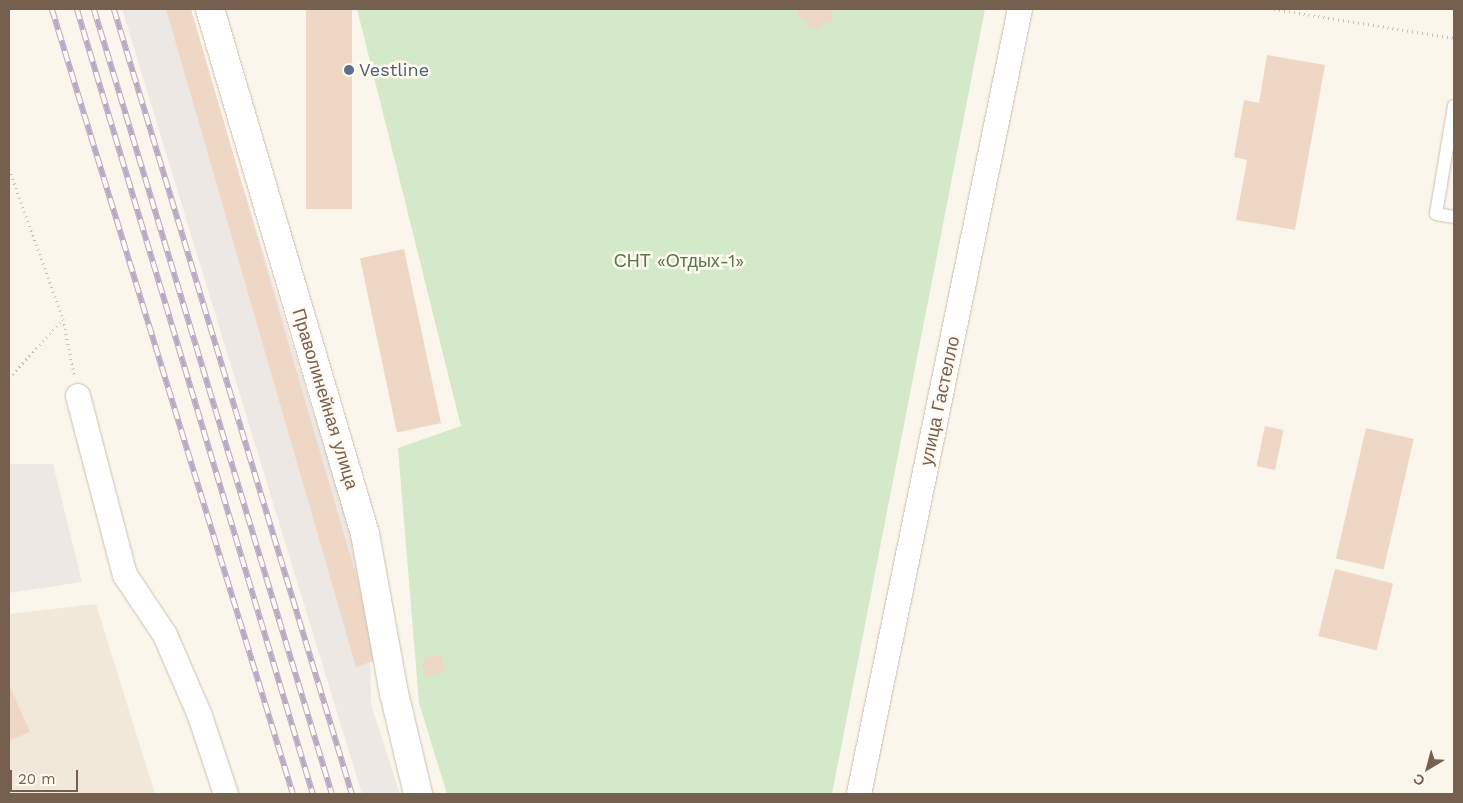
<!DOCTYPE html>
<meta charset="utf-8">
<style>
body{margin:0}
#map{position:relative;width:1463px;height:803px;overflow:hidden;background:#fbf6eb;font-family:"Work Sans",sans-serif}
div>[style]{position:absolute}
.residential>*{inset:0;background:#f2e8da}
.industrial>*{inset:0;background:#ede8e3}
.green>*{inset:0;background:#d4e8ca}
.building>*{inset:0;background:#eed8c5;transform-origin:0 0}
.path>*{height:3px;margin-top:-1.5px;transform-origin:0;background:repeating-linear-gradient(90deg,#d4bba7 0 1px,transparent 0 5px)}
.roads{filter:drop-shadow(0 0 1px #cdbfb1) drop-shadow(0 0 1px #cdbfb1)}
.lane>*{height:12px;margin:-6px;padding:0 6px;transform-origin:6px;border-radius:6px;background:#fff}
.street>*{height:24px;margin:-12px;padding:0 12px;transform-origin:12px;border-radius:12px;background:#fff}
.secondary>*{height:28px;margin:-14px;padding:0 14px;transform-origin:14px;border-radius:14px;background:#fff}
.rail>*{height:5.5px;margin-top:-2.75px;transform-origin:0;background:repeating-linear-gradient(90deg,#fefaf1 0 11px,#baa9c5 0 22px);box-sizing:border-box;border-block:1px solid #baa9c5}
.dots>*{width:14px;height:14px;translate:-50% -50%;box-sizing:border-box;border:2px solid #fefaf1;border-radius:50%}
span{translate:-50% -50%;white-space:nowrap;text-align:center;line-height:1.15;-webkit-text-stroke:5px #fefaf1;paint-order:stroke}
.service-label{font-size:18px;color:#4e5e75}
.left{translate:0 -50%;text-align:left}
.park-label{font-size:18px;color:#547948}
.street-label{font-size:18px;color:#755f4f}
.frame{position:absolute;inset:0;border:10px solid #755f4f;pointer-events:none}
.north{position:absolute;left:1403px;top:743px;width:50px;height:50px;-webkit-text-stroke:4px #fefaf1;paint-order:stroke;rotate:217deg;font-size:14px;font-weight:700;line-height:20px;text-align:center;color:#755f4f}
.north::after{content:'';display:block;margin:auto;width:18px;height:22px;background:#755f4f;clip-path:polygon(50% 0,100% 100%,50% 72%,0 100%)}
.scale{position:absolute;left:10px;top:770px;width:68px;height:22px;box-sizing:border-box;border:2px solid #755f4f;border-top:0;padding-left:6px;font-size:15px;line-height:18px;white-space:nowrap;color:#755f4f;-webkit-text-stroke:4px #fefaf1;paint-order:stroke}
</style>
<div id="map">
<div class="residential">
<div style="clip-path:polygon(96px 604px,155px 794px,9px 794px,9px 614px)"></div>
</div>
<div class="industrial">
<div style="clip-path:polygon(122px 9px,190px 9px,241px 180px,369px 592px,371px 704px,400px 794px,362px 794px)"></div>
<div style="clip-path:polygon(9px 464px,53px 464px,82px 582px,9px 593px)"></div>
</div>
<div class="green">
<div style="clip-path:polygon(357px 9px,985px 9px,832px 794px,447px 794px,419px 703px,398px 448px,461px 426px)"></div>
</div>
<div class="building">
<div style="clip-path:polygon(166px 9px,191px 9px,370px 623px,373px 661px,356px 667px)"></div>
<div style="left:306px;top:9px;width:46px;height:200px"></div>
<div style="clip-path:polygon(799px 9px,833px 9px,831px 23px,822px 22px,821px 29px,805px 26px,807px 20px,797px 18px)"></div>
<div style="clip-path:polygon(1267px 55px,1325px 65px,1295px 230px,1236px 220px,1247px 160px,1234px 157px,1244px 100px,1259px 103px)"></div>
<div style="left:404px;top:249px;width:178px;height:45px;rotate:78deg"></div>
<div style="left:1265px;top:426px;width:19px;height:41px;rotate:12deg"></div>
<div style="left:1366px;top:428px;width:49px;height:134px;rotate:13deg"></div>
<div style="left:1335px;top:569px;width:60px;height:69px;rotate:14deg"></div>
<div style="left:441px;top:654px;width:18px;height:21px;rotate:74deg"></div>
<div style="clip-path:polygon(9px 684px,30px 732px,9px 741px)"></div>
</div>
<div class="path">
<div style="left:1274px;top:9px;width:182px;rotate:9.2deg"></div>
<div style="left:9px;top:169px;width:159px;rotate:70.2deg"></div>
<div style="left:63px;top:319px;width:56px;rotate:78.7deg"></div>
<div style="left:9px;top:378px;width:80px;rotate:-47.5deg"></div>
</div>
<div class="roads">
<div class="lane">
<div style="left:1454px;top:106px;width:109px;rotate:99.5deg"></div>
<div style="left:1436px;top:214px;width:18px;rotate:9deg"></div>
</div>
<div class="street">
<div style="left:78px;top:396px;width:185px;rotate:75.3deg"></div>
<div style="left:125px;top:575px;width:72px;rotate:56.3deg"></div>
<div style="left:165px;top:635px;width:88px;rotate:66.6deg"></div>
<div style="left:200px;top:716px;width:82px;rotate:71.6deg"></div>
<div style="left:859px;top:794px;width:801px;rotate:-78.41deg"></div>
</div>
<div class="secondary">
<div style="left:210px;top:9px;width:547px;rotate:73.55deg"></div>
<div style="left:365px;top:534px;width:162px;rotate:79.7deg"></div>
<div style="left:394px;top:693px;width:104px;rotate:76.6deg"></div>
</div>
</div>
<div class="rail">
<div style="left:52px;top:9px;width:821px;rotate:72.93deg"></div>
<div style="left:77px;top:9px;width:820px;rotate:73.27deg"></div>
<div style="left:94px;top:9px;width:820px;rotate:73.13deg"></div>
<div style="left:114px;top:9px;width:820px;rotate:73.13deg"></div>
</div>
<div class="dots">
<div style="left:349px;top:70px;background:#5c6f8a"></div>
</div>
<div class="service-label">
<span class="left" style="left:359px;top:70px">Vestline</span>
</div>
<div class="park-label">
<span style="left:679px;top:261px">СНТ «Отдых-1»</span>
</div>
<div class="street-label">
<span style="left:325px;top:399px;rotate:73deg">Праволинейная улица</span>
<span style="left:940px;top:401px;rotate:-78deg">улица Гастелло</span>
</div>
<div class="frame"></div>
<div class="north">С</div>
<div class="scale">20 m</div>
</div>
